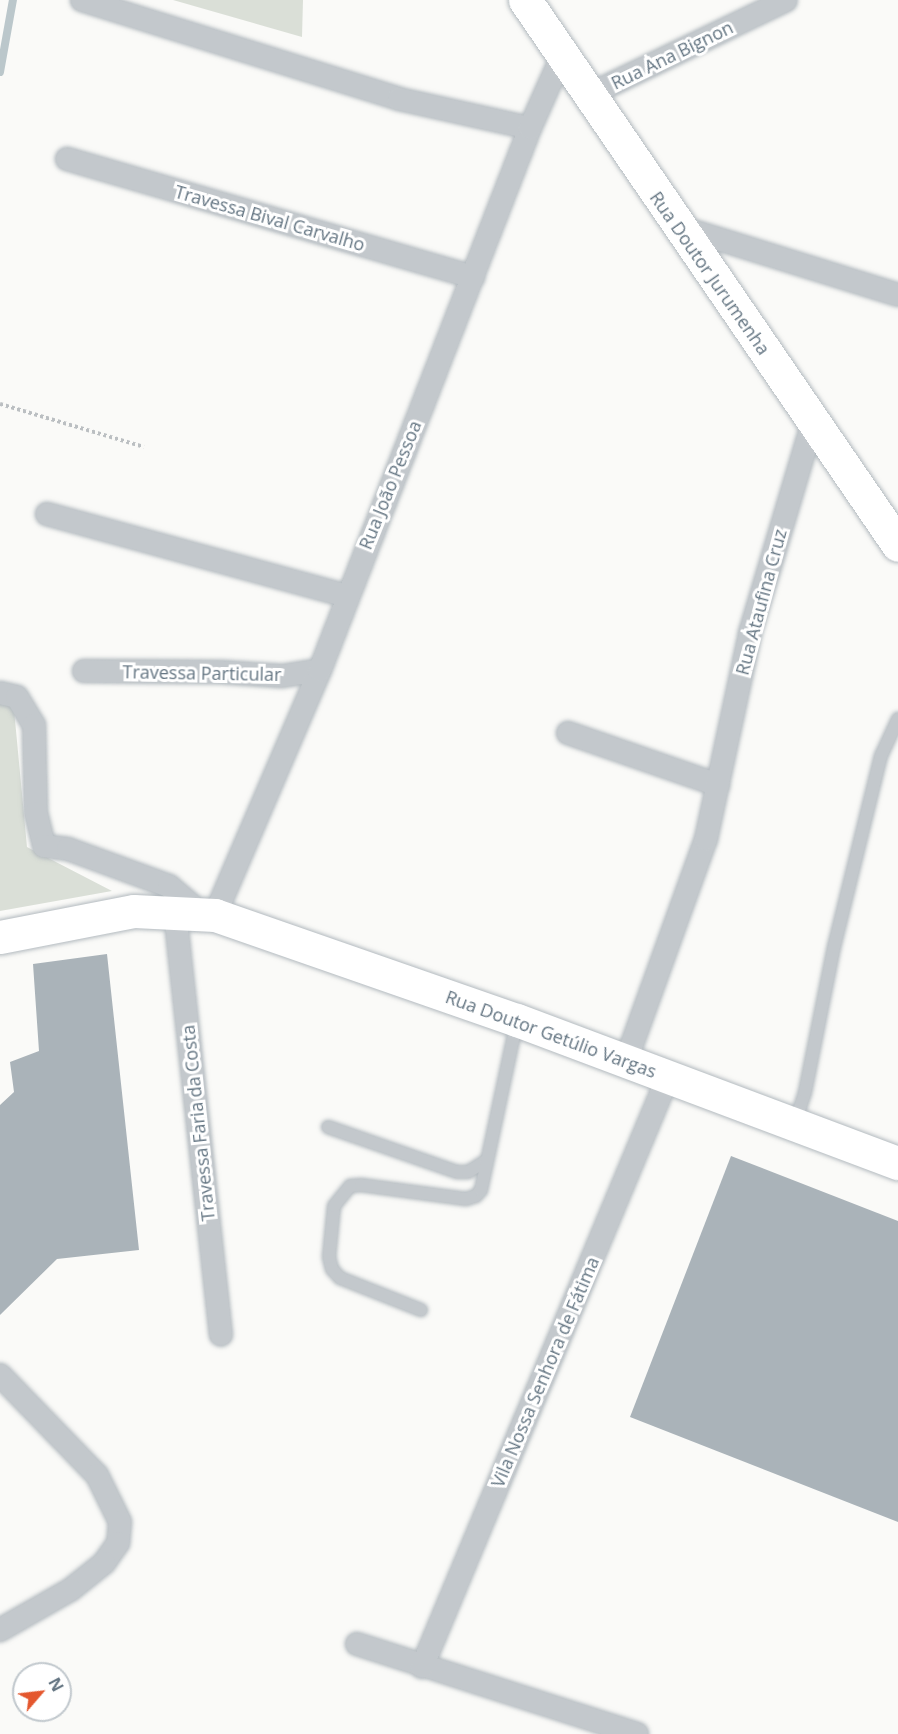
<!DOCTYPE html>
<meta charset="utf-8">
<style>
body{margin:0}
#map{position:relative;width:898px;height:1734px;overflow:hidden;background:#fafaf8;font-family:"Open Sans",sans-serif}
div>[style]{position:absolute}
.green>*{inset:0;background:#dadfd7}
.stream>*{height:8px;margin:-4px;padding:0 4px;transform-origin:4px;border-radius:4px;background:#bbc7cb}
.building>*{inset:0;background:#aab3b9}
.path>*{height:4px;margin-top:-2px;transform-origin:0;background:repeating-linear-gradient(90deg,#bbbfc2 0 3px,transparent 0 6px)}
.roads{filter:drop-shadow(0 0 2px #b3babf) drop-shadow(0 0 2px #b3babf)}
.lane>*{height:12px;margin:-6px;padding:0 6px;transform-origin:6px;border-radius:6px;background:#c3c8cc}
.street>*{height:22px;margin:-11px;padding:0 11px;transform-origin:11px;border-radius:11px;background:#c3c8cc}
.secondary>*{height:33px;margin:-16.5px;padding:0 16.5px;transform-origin:16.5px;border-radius:16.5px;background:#fff}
.primary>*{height:33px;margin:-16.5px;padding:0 16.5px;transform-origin:16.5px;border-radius:16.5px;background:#fff}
span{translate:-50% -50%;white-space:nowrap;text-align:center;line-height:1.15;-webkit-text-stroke:6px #fff;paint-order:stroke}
.street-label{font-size:18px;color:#657683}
.north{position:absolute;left:12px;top:1662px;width:60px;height:60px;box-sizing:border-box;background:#fff;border:2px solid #c1c8cd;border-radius:50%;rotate:62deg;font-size:16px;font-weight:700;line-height:24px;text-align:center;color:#657683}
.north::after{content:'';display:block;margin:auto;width:21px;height:27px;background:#e4572e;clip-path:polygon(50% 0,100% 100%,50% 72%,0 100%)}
</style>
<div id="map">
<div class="green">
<div style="clip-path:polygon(173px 0,303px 0,302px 37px)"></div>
<div style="clip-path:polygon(0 699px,13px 699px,27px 847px,112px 891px,0 911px)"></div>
</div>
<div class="stream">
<div style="left:0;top:72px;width:73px;rotate:-79.8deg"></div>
</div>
<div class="building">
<div style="clip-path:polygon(107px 954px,139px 1250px,57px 1259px,0 1315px,0 1105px,14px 1092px,10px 1062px,39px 1051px,33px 964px)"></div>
<div style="clip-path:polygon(731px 1156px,898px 1221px,898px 1522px,630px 1417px)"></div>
</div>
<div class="path">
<div style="left:0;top:404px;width:150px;rotate:16.6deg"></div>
</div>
<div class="roads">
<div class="lane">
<div style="left:795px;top:1123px;width:33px;rotate:-72deg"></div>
<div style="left:805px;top:1092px;width:148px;rotate:-78.7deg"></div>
<div style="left:834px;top:947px;width:197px;rotate:-76.2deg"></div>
<div style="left:881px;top:756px;width:41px;rotate:-65.3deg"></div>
<div style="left:328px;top:1127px;width:137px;rotate:19.2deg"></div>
<div style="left:457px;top:1172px;width:11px"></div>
<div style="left:468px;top:1172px;width:22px;rotate:-32deg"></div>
<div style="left:421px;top:1310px;width:87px;rotate:-158.4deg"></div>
<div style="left:340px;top:1278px;width:12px;rotate:-132deg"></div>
<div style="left:332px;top:1269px;width:12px;rotate:-104deg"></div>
<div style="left:329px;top:1257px;width:51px;rotate:-84.4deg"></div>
<div style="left:334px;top:1206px;width:26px;rotate:-51deg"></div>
<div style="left:350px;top:1186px;width:11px;rotate:-5deg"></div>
<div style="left:361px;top:1185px;width:106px;rotate:7.6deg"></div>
<div style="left:466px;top:1199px;width:10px;rotate:-17deg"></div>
<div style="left:476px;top:1196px;width:8px;rotate:-50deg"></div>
<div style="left:481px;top:1190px;width:173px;rotate:-78deg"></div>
</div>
<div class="street">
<div style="left:82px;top:0;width:332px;rotate:17.3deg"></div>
<div style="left:399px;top:99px;width:134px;rotate:12.5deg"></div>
<div style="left:591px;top:94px;width:216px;rotate:-25.7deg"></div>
<div style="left:67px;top:159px;width:423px;rotate:16.2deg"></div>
<div style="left:680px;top:227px;width:228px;rotate:17.3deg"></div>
<div style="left:47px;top:514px;width:310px;rotate:15.3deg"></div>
<div style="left:84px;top:671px;width:137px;rotate:0.4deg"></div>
<div style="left:221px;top:672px;width:61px;rotate:3.8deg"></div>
<div style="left:282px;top:676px;width:38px;rotate:-9deg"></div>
<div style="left:0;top:693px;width:17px;rotate:13deg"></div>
<div style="left:17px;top:697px;width:33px;rotate:59deg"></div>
<div style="left:34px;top:725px;width:88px;rotate:88.7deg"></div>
<div style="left:36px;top:813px;width:34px;rotate:76deg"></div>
<div style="left:44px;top:846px;width:24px;rotate:7deg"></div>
<div style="left:68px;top:849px;width:108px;rotate:20.1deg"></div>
<div style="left:169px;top:886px;width:42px;rotate:40.2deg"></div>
<div style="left:568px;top:733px;width:159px;rotate:19.1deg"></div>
<div style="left:175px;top:912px;width:425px;rotate:83.8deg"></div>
<div style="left:215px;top:915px;width:267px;rotate:-66.8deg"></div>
<div style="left:320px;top:670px;width:581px;rotate:-68.82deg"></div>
<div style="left:530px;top:128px;width:81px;rotate:-66deg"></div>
<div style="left:626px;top:1061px;width:236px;rotate:-70.2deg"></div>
<div style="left:706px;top:839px;width:211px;rotate:-77.9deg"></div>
<div style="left:750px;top:633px;width:221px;rotate:-73.4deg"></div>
<div style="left:0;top:1375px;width:139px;rotate:45.9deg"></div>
<div style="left:97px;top:1475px;width:52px;rotate:63.9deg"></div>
<div style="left:120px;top:1522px;width:21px;rotate:95deg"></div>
<div style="left:118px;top:1543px;width:24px;rotate:125deg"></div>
<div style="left:104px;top:1563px;width:43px;rotate:141.5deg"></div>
<div style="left:70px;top:1590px;width:81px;rotate:150.3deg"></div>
<div style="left:357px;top:1644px;width:294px;rotate:17.8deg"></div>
<div style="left:422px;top:1667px;width:639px;rotate:-67.37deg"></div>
</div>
<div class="secondary">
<div style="left:525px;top:0;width:660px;rotate:55.61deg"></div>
</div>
<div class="primary">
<div style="left:0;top:937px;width:136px;rotate:-11deg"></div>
<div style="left:134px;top:911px;width:81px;rotate:2.8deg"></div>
<div style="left:215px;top:915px;width:320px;rotate:19.2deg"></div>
<div style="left:517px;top:1020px;width:407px;rotate:20.6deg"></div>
</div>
</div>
<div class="street-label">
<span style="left:672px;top:55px;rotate:-26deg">Rua Ana Bignon</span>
<span style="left:270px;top:218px;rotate:16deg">Travessa Bival Carvalho</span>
<span style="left:710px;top:273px;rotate:55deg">Rua Doutor Jurumenha</span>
<span style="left:390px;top:485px;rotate:-68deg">Rua João Pessoa</span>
<span style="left:761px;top:602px;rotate:-75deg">Rua Ataufina Cruz</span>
<span style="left:202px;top:673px;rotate:1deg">Travessa Particular</span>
<span style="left:551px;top:1034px;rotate:20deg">Rua Doutor Getúlio Vargas</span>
<span style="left:198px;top:1123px;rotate:-96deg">Travessa Faria da Costa</span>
<span style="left:545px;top:1372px;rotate:-67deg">Vila Nossa Senhora de Fátima</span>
</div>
<div class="north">N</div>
</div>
